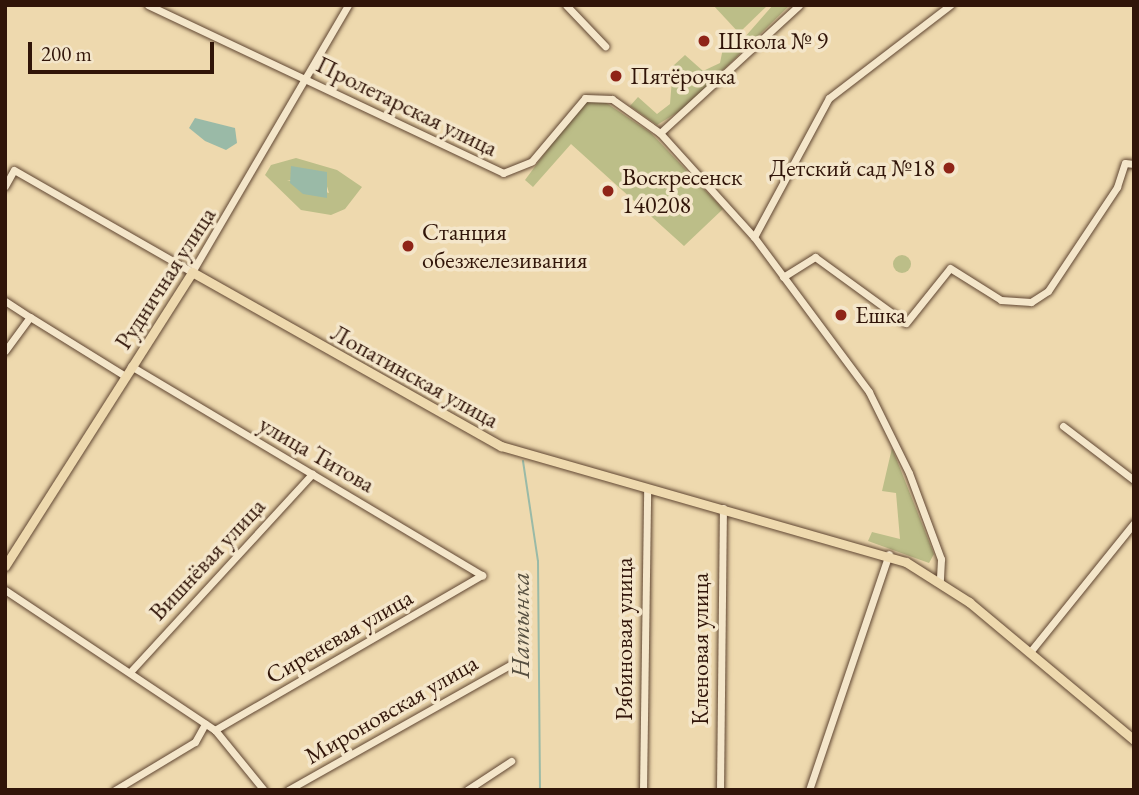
<!DOCTYPE html>
<meta charset="utf-8">
<style>
body{margin:0}
#map{position:relative;width:1139px;height:795px;overflow:hidden;background:#eed9ae;font-family:"EB Garamond",serif}
div>[style]{position:absolute}
.green>*{inset:0;background:#bcbe88}
.round{border-radius:50%}
.water>*{inset:0;background:#9abaa7}
.stream>*{height:2px;margin:-1px;padding:0 1px;transform-origin:1px;border-radius:1px;background:#9abaa7}
.roads{filter:drop-shadow(0 0 2px #604632) drop-shadow(0 0 2px #604632)}
.minor>*{height:7px;margin:-3.5px;padding:0 3.5px;transform-origin:3.5px;border-radius:3.5px;background:#f4e6ca}
.major>*{height:9px;margin:-4.5px;padding:0 4.5px;transform-origin:4.5px;border-radius:4.5px;background:#eed9ae}
.dots>*{width:19px;height:19px;translate:-50% -50%;box-sizing:border-box;border:4px solid #f4e6ca;border-radius:50%}
span{translate:-50% -50%;white-space:nowrap;text-align:center;line-height:1.15;-webkit-text-stroke:7px #f4e6ca;paint-order:stroke}
.poi-label{font-size:24px;color:#311509}
.left{translate:0 -50%;text-align:left}
.right{translate:-100% -50%;text-align:right}
.street-label{font-size:24px;color:#311509}
.water-label{font-size:26px;color:#564f40;font-style:italic}
.frame{position:absolute;inset:0;border:7px solid #311509;pointer-events:none}
.scale{position:absolute;left:28px;top:42px;width:186px;height:32px;box-sizing:border-box;border:4px solid #311509;border-top:0;padding-left:9px;font-size:21px;line-height:24px;white-space:nowrap;color:#311509;-webkit-text-stroke:5px #f4e6ca;paint-order:stroke}
</style>
<div id="map">
<div class="green">
<div style="clip-path:polygon(713px 5px,768px 5px,739px 33px)"></div>
<div style="clip-path:polygon(773px 5px,790px 5px,683px 109px,657px 125px,630px 106px,638px 97px,657px 114px,670px 104px,673px 66px,685px 55px,703px 71px,720px 63px,723px 48px,737px 46px)"></div>
<div style="clip-path:polygon(584px 100px,602px 100px,651px 133px,723px 209px,684px 246px,571px 144px,533px 187px,525px 180px)"></div>
<div style="clip-path:polygon(evenodd,296px 158px,337px 170px,362px 187px,345px 209px,331px 215px,301px 210px,265px 175px,271px 165px,296px 158px,287px 180px,326px 183px,329px 193px,287px 180px)"></div>
<div class="round" style="left:893px;top:255px;width:18px;height:18px"></div>
<div style="clip-path:polygon(892px 448px,934px 554px,929px 563px,868px 541px,872px 532px,900px 539px,896px 493px,882px 491px)"></div>
</div>
<div class="water">
<div style="clip-path:polygon(195px 118px,235px 128px,237px 143px,226px 150px,205px 141px,189px 128px)"></div>
<div style="clip-path:polygon(291px 166px,327px 172px,327px 198px,303px 194px,290px 183px)"></div>
</div>
<div class="stream">
<div style="left:523px;top:461px;width:101px;rotate:81.5deg"></div>
<div style="left:538px;top:561px;width:229px;rotate:89.5deg"></div>
</div>
<div class="roads">
<div class="minor">
<div style="left:148px;top:5px;width:393px;rotate:25.3deg"></div>
<div style="left:503px;top:173px;width:31px;rotate:-22deg"></div>
<div style="left:532px;top:161px;width:82px;rotate:-49.9deg"></div>
<div style="left:585px;top:98px;width:27px;rotate:2deg"></div>
<div style="left:612px;top:99px;width:59px;rotate:35.3deg"></div>
<div style="left:660px;top:133px;width:140px;rotate:47.9deg"></div>
<div style="left:754px;top:237px;width:193px;rotate:53.4deg"></div>
<div style="left:869px;top:392px;width:90px;rotate:63.7deg"></div>
<div style="left:909px;top:473px;width:92px;rotate:69.6deg"></div>
<div style="left:941px;top:559px;width:22px;rotate:93deg"></div>
<div style="left:566px;top:5px;width:57px;rotate:46.4deg"></div>
<div style="left:660px;top:133px;width:189px;rotate:-42.6deg"></div>
<div style="left:5px;top:186px;width:18px;rotate:-61deg"></div>
<div style="left:14px;top:170px;width:205px;rotate:29.8deg"></div>
<div style="left:192px;top:272px;width:309px;rotate:-59.7deg"></div>
<div style="left:754px;top:237px;width:158px;rotate:-61.7deg"></div>
<div style="left:829px;top:98px;width:153px;rotate:-37.5deg"></div>
<div style="left:783px;top:277px;width:38px;rotate:-32deg"></div>
<div style="left:815px;top:257px;width:112px;rotate:36deg"></div>
<div style="left:906px;top:323px;width:70px;rotate:-51.3deg"></div>
<div style="left:950px;top:268px;width:60px;rotate:32.1deg"></div>
<div style="left:1001px;top:300px;width:30px;rotate:4deg"></div>
<div style="left:1031px;top:302px;width:20px;rotate:-33deg"></div>
<div style="left:1048px;top:291px;width:125px;rotate:-56.4deg"></div>
<div style="left:1117px;top:187px;width:25px;rotate:-72deg"></div>
<div style="left:1125px;top:163px;width:9px;rotate:6deg"></div>
<div style="left:5px;top:301px;width:30px;rotate:33deg"></div>
<div style="left:5px;top:351px;width:42px;rotate:-53.7deg"></div>
<div style="left:30px;top:317px;width:112px;rotate:31.8deg"></div>
<div style="left:131px;top:366px;width:409px;rotate:30.8deg"></div>
<div style="left:482px;top:575px;width:309px;rotate:149.9deg"></div>
<div style="left:1063px;top:426px;width:89px;rotate:37.3deg"></div>
<div style="left:5px;top:590px;width:252px;rotate:33.7deg"></div>
<div style="left:215px;top:730px;width:77px;rotate:50.8deg"></div>
<div style="left:1030px;top:652px;width:166px;rotate:-51.1deg"></div>
<div style="left:131px;top:671px;width:268px;rotate:-47.4deg"></div>
<div style="left:115px;top:790px;width:93px;rotate:-31deg"></div>
<div style="left:195px;top:742px;width:21px;rotate:-61deg"></div>
<div style="left:288px;top:790px;width:258px;rotate:-29.4deg"></div>
<div style="left:467px;top:790px;width:53px;rotate:-33.4deg"></div>
<div style="left:643px;top:790px;width:302px;rotate:-89.2deg"></div>
<div style="left:720px;top:790px;width:282px;rotate:-89.4deg"></div>
<div style="left:809px;top:790px;width:249px;rotate:-71.3deg"></div>
</div>
<div class="major">
<div style="left:5px;top:566px;width:348px;rotate:-57.5deg"></div>
<div style="left:192px;top:272px;width:355px;rotate:29.4deg"></div>
<div style="left:501px;top:446px;width:421px;rotate:16deg"></div>
<div style="left:906px;top:562px;width:75px;rotate:32.4deg"></div>
<div style="left:969px;top:602px;width:215px;rotate:39.9deg"></div>
</div>
</div>
<div class="dots">
<div style="left:704px;top:41px;background:#8f2418"></div>
<div style="left:616px;top:76px;background:#8f2418"></div>
<div style="left:949px;top:168px;background:#8f2418"></div>
<div style="left:608px;top:191px;background:#8f2418"></div>
<div style="left:408px;top:246px;background:#8f2418"></div>
<div style="left:841px;top:315px;background:#8f2418"></div>
</div>
<div class="poi-label">
<span class="left" style="left:718px;top:41px">Школа № 9</span>
<span class="left" style="left:630px;top:76px">Пятёрочка</span>
<span class="right" style="left:935px;top:168px">Детский сад №18</span>
<span class="left" style="left:622px;top:191px">Воскресенск<br>140208</span>
<span class="left" style="left:422px;top:246px">Станция<br>обезжелезивания</span>
<span class="left" style="left:855px;top:315px">Ешка</span>
</div>
<div class="street-label">
<span style="left:407px;top:106px;rotate:26deg">Пролетарская улица</span>
<span style="left:165px;top:278px;rotate:-57deg">Рудничная улица</span>
<span style="left:415px;top:376px;rotate:29deg">Лопатинская улица</span>
<span style="left:317px;top:454px;rotate:30deg">улица Титова</span>
<span style="left:207px;top:559px;rotate:-47deg">Вишнёвая улица</span>
<span style="left:339px;top:636px;rotate:-30deg">Сиреневая улица</span>
<span style="left:624px;top:639px;rotate:-90deg">Рябиновая улица</span>
<span style="left:700px;top:649px;rotate:-90deg">Кленовая улица</span>
<span style="left:391px;top:709px;rotate:-30deg">Мироновская улица</span>
</div>
<div class="water-label">
<span style="left:521px;top:625px;rotate:-90deg">Натынка</span>
</div>
<div class="frame"></div>
<div class="scale">200 m</div>
</div>
